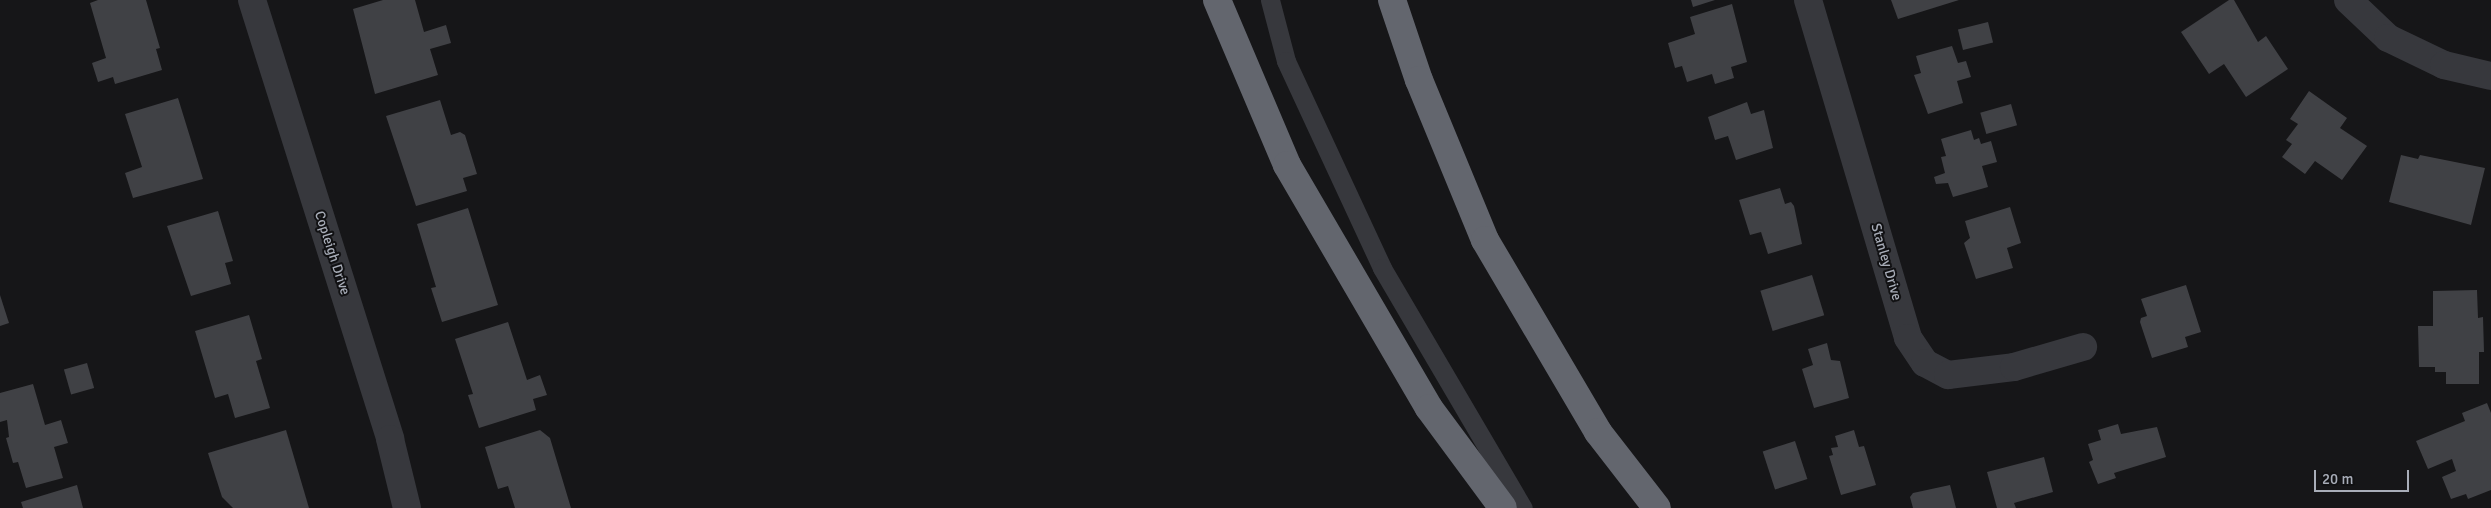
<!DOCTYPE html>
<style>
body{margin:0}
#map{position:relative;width:2491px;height:508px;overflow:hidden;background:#161618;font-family:Signika,sans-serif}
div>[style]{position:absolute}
.building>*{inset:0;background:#404145;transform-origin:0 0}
.lane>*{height:19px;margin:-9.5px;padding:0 9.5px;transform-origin:9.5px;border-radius:9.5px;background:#37383d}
.street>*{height:28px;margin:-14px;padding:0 14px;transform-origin:14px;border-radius:14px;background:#37383d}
.highway>*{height:28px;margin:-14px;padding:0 14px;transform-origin:14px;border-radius:14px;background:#63666e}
span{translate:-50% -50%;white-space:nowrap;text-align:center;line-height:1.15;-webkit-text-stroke:4px #111113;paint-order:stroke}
.street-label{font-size:14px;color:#a8adb8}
.scale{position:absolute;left:2314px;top:470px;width:95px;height:22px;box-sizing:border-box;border:2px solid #a8adb8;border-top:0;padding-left:6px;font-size:15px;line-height:18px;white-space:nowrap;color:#a8adb8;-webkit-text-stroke:4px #111113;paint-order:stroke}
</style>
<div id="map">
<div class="building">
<div style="clip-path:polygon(98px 0,146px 0,160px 48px,156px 49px,162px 70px,115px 84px,113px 77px,98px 82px,92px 63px,106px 58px,90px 3px)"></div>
<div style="clip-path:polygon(383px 0,415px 0,424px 32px,446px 25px,451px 43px,430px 49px,438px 75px,375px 94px,353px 9px)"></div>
<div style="clip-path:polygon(1691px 0,1715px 0,1693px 7px)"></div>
<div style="clip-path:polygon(1891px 0,1959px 0,1898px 19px)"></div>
<div style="clip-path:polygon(2229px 0,2234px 0,2258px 42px,2266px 36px,2288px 69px,2246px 97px,2224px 64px,2209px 74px,2181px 32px)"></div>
<div style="clip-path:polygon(1732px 4px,1747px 62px,1731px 67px,1734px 78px,1715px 84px,1712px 74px,1687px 82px,1682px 66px,1675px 68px,1668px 43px,1695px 34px,1690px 17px)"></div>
<div style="left:1988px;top:22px;width:21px;height:31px;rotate:76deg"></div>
<div style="clip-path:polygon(1952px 46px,1958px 63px,1966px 61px,1971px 77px,1957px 81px,1963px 103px,1928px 114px,1914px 75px,1921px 73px,1916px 56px)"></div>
<div style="clip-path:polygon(2309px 91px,2347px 118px,2340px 128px,2367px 146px,2342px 180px,2315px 161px,2305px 174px,2282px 157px,2292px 144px,2286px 140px,2298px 124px,2290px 119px)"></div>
<div style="clip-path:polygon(178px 98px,203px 179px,133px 198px,125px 173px,142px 167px,125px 114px)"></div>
<div style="clip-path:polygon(440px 100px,451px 135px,460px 132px,465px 135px,477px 174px,463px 178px,467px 191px,416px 206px,386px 116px)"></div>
<div style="clip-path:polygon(1747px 102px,1751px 114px,1764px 110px,1773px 148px,1736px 160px,1728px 136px,1715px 140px,1708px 117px)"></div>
<div style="left:2011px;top:104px;width:22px;height:32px;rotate:74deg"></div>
<div style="clip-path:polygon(1971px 130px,1974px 140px,1979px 138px,1981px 144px,1991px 141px,1997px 162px,1982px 166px,1988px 187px,1953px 197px,1948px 183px,1936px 184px,1934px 177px,1945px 173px,1941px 157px,1946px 156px,1941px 139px)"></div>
<div style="clip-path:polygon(2401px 155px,2418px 159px,2420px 155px,2485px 168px,2471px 225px,2389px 202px)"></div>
<div style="clip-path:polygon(1780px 188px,1785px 204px,1791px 202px,1794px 206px,1802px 244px,1768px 254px,1761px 232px,1750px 235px,1739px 200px)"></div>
<div style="clip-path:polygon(2010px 207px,2021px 243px,2007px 248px,2013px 268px,1976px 279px,1964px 243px,1970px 238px,1965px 221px)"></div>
<div style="clip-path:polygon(468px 208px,498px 305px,442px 322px,431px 288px,436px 287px,417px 224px)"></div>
<div style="clip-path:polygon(218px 211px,233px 261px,225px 263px,231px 284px,191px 296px,167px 226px)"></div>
<div style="left:1812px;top:275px;width:42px;height:54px;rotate:73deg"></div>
<div style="clip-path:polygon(2186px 285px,2201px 332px,2185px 337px,2188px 347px,2152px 358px,2140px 322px,2141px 318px,2147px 316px,2141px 299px)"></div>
<div style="clip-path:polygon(2477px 290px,2478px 318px,2483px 317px,2484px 352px,2479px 352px,2479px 384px,2446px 384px,2446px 372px,2435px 372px,2435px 367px,2419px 367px,2418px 326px,2433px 326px,2433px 291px)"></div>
<div style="clip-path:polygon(0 295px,9px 323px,0 326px)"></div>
<div style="clip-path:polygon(249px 315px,262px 359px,256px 361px,270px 408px,235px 418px,228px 394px,215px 398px,195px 331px)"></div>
<div style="clip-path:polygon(508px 322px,527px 380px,540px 375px,547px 395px,533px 399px,536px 410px,479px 428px,468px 395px,473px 394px,455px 339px)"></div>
<div style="clip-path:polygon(1827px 343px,1831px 360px,1840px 361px,1849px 398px,1814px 408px,1802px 369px,1813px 365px,1808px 349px)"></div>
<div style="left:87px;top:363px;width:26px;height:24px;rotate:74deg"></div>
<div style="clip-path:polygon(33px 384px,45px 425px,61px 420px,68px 443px,54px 447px,63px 478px,26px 488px,18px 462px,13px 463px,6px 438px,9px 437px,7px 420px,0 422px,0 393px)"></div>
<div style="clip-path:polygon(2487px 403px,2491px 413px,2491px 490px,2468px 499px,2466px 494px,2451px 499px,2442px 477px,2456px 471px,2452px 459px,2428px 469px,2416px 441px,2465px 421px,2462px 413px)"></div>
<div style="clip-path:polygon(2118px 424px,2121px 434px,2157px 427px,2166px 457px,2114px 473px,2116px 478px,2098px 484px,2089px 462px,2093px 460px,2088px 444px,2101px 440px,2098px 430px)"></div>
<div style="clip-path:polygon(286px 430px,309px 508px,233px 508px,222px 497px,208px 453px)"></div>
<div style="clip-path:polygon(540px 430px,550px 438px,571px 508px,515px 508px,508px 486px,498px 489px,485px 447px)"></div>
<div style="clip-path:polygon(1854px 430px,1859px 447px,1864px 446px,1876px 485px,1841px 495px,1829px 456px,1833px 455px,1831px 448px,1838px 447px,1835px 436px)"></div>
<div style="left:1795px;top:441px;width:40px;height:34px;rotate:72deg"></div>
<div style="clip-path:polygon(2044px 457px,2053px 492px,2014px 503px,2016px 508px,1997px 508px,1987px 472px)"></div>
<div style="clip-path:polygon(77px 485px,83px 508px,23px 508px,21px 502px)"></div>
<div style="clip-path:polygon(1950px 485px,1956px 508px,1913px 508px,1910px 497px,1913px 493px)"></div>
</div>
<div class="lane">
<div style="left:1270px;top:0;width:63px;rotate:75.3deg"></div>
<div style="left:1286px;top:61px;width:228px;rotate:65.1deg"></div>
<div style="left:1382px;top:268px;width:278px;rotate:59.6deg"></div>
</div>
<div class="street">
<div style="left:252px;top:0;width:460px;rotate:72.5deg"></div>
<div style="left:390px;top:439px;width:71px;rotate:76.2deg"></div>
<div style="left:1808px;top:0;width:352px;rotate:73.5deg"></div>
<div style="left:1908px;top:338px;width:30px;rotate:56deg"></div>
<div style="left:1925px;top:363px;width:26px;rotate:28deg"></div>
<div style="left:1948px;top:375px;width:66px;rotate:-6.9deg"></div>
<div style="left:2014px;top:367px;width:72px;rotate:-16.2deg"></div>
<div style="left:2348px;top:0;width:55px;rotate:43.5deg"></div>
<div style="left:2388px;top:38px;width:62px;rotate:25.7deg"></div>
<div style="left:2444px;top:65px;width:48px;rotate:13.2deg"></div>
</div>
<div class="highway">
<div style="left:1217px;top:0;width:179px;rotate:67deg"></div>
<div style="left:1287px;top:165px;width:281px;rotate:59.7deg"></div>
<div style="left:1429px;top:408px;width:124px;rotate:53.5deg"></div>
<div style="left:1392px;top:0;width:84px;rotate:71.4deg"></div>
<div style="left:1419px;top:80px;width:173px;rotate:67.6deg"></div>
<div style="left:1485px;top:240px;width:223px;rotate:59.5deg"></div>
<div style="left:1598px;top:432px;width:96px;rotate:52.2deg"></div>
</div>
<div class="street-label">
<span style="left:332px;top:253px;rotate:72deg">Copleigh Drive</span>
<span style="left:1886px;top:262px;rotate:74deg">Stanley Drive</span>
</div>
<div class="scale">20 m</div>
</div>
